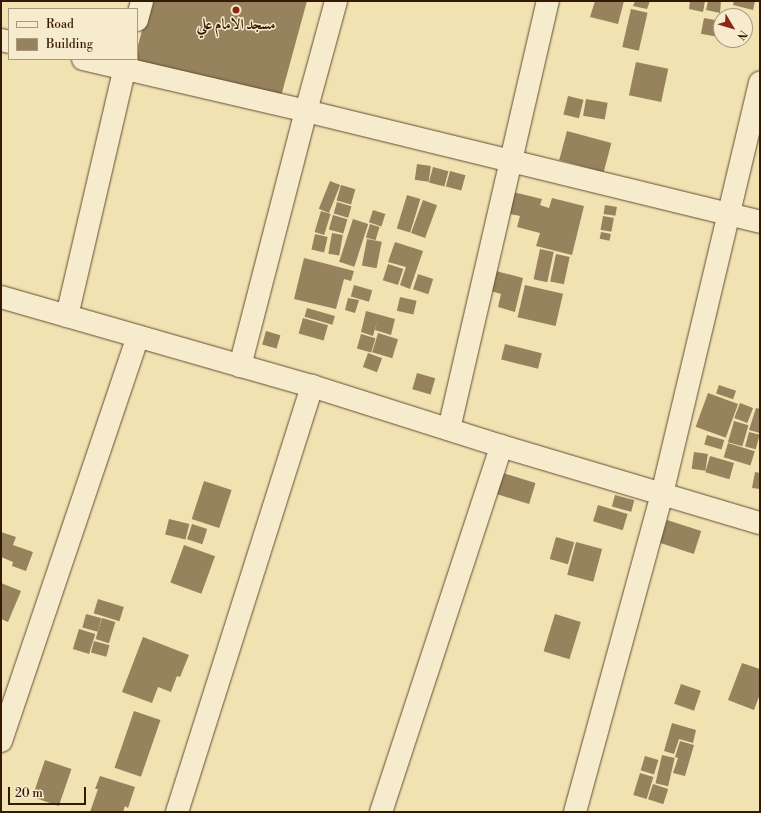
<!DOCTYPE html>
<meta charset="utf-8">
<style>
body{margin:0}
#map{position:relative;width:761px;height:813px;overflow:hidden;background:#f1e2b2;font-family:"Libre Bodoni",Amiri,serif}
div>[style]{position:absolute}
.building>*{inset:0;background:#97825e;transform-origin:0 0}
.roads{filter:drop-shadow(0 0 1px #654b30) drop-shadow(0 0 1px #654b30)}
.minor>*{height:22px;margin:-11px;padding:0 11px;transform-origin:11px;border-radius:11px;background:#f6eccd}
.dots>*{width:11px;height:11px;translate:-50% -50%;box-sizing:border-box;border:2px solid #f6eccd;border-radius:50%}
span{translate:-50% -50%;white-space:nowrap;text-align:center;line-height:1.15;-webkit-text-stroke:3px #f6eccd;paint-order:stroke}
.poi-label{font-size:15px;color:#361904;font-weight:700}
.frame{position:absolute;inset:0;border:2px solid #361904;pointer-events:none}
.legend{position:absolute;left:8px;top:8px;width:130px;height:52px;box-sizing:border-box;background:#f6eccd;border:1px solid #a9987d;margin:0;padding:5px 7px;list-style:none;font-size:12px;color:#361904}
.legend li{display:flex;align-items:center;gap:8px;height:20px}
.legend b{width:20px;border:1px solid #a9987d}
.north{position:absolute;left:713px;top:8px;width:40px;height:40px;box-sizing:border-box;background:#f6eccd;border:1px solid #a9987d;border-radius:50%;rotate:128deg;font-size:11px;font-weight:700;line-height:16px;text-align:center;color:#361904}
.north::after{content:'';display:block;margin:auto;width:14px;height:18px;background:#8f2418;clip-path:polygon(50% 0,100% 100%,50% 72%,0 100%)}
.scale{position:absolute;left:8px;top:787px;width:78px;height:18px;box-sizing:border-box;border:2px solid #361904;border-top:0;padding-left:5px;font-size:12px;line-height:14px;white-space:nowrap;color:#361904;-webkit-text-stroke:3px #f6eccd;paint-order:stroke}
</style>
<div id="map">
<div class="building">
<div style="clip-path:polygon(150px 1px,307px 1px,280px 100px,134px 61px,137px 59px,137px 49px)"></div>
<div style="clip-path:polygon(595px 1px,624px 1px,618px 24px,590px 17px)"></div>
<div style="clip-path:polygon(635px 1px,650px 1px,647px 9px,633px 6px)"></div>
<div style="clip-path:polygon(690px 1px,705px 1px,703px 12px,689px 9px)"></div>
<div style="clip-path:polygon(708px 1px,721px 1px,720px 13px,706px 10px)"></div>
<div style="clip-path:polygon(734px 1px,755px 1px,753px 10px,733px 5px)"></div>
<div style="left:631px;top:9px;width:17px;height:39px;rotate:13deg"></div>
<div style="left:704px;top:18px;width:15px;height:16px;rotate:11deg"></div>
<div style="left:636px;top:62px;width:33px;height:34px;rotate:12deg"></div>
<div style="left:568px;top:96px;width:16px;height:19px;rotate:14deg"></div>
<div style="left:586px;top:99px;width:22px;height:17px;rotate:10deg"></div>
<div style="left:567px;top:131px;width:46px;height:30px;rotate:15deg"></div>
<div style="left:417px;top:164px;width:14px;height:16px;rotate:8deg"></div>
<div style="left:433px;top:167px;width:16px;height:16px;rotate:15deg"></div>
<div style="left:450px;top:171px;width:16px;height:16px;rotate:15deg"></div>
<div style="left:330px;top:181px;width:11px;height:30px;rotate:22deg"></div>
<div style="left:341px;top:185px;width:15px;height:16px;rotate:16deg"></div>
<div style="clip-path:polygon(513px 192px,542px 199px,540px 205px,549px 208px,552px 198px,584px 206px,572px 255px,536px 246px,540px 233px,517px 227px,520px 216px,510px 214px)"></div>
<div style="left:407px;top:195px;width:14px;height:35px;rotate:17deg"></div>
<div style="left:423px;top:200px;width:15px;height:35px;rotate:20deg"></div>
<div style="left:337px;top:202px;width:15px;height:12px;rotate:16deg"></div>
<div style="left:605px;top:205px;width:12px;height:9px;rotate:9deg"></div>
<div style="left:373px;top:210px;width:13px;height:13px;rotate:18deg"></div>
<div style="left:321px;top:211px;width:10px;height:22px;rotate:17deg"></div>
<div style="left:333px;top:215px;width:15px;height:15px;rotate:16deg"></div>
<div style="left:603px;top:216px;width:11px;height:14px;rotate:10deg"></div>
<div style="left:353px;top:219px;width:16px;height:45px;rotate:18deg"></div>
<div style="left:370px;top:224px;width:10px;height:14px;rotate:17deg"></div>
<div style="left:601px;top:232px;width:10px;height:7px;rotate:11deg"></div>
<div style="left:332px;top:233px;width:11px;height:21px;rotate:10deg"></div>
<div style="left:315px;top:234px;width:13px;height:16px;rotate:13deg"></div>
<div style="left:367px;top:239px;width:15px;height:27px;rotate:11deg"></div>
<div style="clip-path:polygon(395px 242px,423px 251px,410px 289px,400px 285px,406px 267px,388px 262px)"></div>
<div style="left:540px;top:249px;width:14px;height:31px;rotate:12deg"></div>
<div style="left:556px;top:254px;width:14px;height:28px;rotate:12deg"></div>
<div style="clip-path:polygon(304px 258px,354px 271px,351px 281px,344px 279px,336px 309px,294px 299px)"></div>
<div style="left:388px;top:264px;width:16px;height:17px;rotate:18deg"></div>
<div style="clip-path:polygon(496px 271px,523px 278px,515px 312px,498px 307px,501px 294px,491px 291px)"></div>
<div style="left:418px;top:274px;width:16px;height:16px;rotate:18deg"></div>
<div style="left:354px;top:285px;width:19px;height:12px;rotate:16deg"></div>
<div style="left:525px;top:285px;width:39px;height:33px;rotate:13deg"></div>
<div style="left:400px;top:297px;width:17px;height:14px;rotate:13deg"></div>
<div style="clip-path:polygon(348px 298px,359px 300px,355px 313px,345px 310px)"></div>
<div style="left:307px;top:308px;width:29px;height:9px;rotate:16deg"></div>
<div style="clip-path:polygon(366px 311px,395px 319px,391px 335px,375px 330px,377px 321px,373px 336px,361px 332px)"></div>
<div style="left:303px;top:318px;width:26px;height:16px;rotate:16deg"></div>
<div style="left:266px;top:331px;width:15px;height:14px;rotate:16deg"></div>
<div style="left:378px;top:333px;width:21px;height:20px;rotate:17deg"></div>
<div style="left:361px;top:334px;width:15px;height:15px;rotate:16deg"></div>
<div style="left:505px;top:344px;width:38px;height:16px;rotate:14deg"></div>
<div style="left:368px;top:353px;width:15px;height:15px;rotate:20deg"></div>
<div style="left:417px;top:373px;width:19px;height:17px;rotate:16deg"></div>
<div style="left:719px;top:385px;width:18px;height:9px;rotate:19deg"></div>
<div style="left:708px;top:393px;width:32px;height:36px;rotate:20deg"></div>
<div style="left:740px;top:403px;width:14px;height:16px;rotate:21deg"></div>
<div style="clip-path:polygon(756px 408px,760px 409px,760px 433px,749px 430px)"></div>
<div style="left:734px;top:421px;width:15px;height:22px;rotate:16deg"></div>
<div style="left:749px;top:432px;width:11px;height:15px;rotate:15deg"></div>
<div style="left:707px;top:435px;width:18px;height:10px;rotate:16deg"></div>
<div style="left:728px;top:443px;width:28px;height:15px;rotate:17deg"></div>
<div style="left:694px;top:452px;width:14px;height:17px;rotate:8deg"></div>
<div style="left:710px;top:456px;width:25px;height:17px;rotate:16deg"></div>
<div style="clip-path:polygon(755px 472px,760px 473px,760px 489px,752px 488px)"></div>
<div style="left:503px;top:473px;width:34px;height:22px;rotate:17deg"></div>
<div style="left:204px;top:481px;width:29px;height:40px;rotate:18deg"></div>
<div style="left:615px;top:495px;width:20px;height:12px;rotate:15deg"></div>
<div style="left:598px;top:505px;width:31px;height:17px;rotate:17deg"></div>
<div style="left:169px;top:519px;width:21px;height:16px;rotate:14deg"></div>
<div style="left:667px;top:520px;width:36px;height:24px;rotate:18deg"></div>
<div style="left:192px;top:524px;width:16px;height:16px;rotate:18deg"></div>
<div style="clip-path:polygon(1px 532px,16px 537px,13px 545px,33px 552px,26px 571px,12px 566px,13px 562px,1px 557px)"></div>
<div style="left:556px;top:537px;width:19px;height:23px;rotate:16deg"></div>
<div style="left:576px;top:542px;width:27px;height:34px;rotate:15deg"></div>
<div style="left:184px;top:545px;width:33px;height:40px;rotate:20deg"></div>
<div style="clip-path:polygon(1px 583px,21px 591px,8px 622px,1px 619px)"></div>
<div style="left:98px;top:599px;width:27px;height:15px;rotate:17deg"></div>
<div style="left:86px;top:614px;width:16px;height:14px;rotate:15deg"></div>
<div style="left:555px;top:614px;width:27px;height:39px;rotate:17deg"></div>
<div style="left:102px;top:618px;width:14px;height:22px;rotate:17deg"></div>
<div style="left:79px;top:629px;width:17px;height:21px;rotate:17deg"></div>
<div style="clip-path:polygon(143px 637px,189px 655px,180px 677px,177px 676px,171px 692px,158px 687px,152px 703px,122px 692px)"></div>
<div style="left:94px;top:641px;width:16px;height:12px;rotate:15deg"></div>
<div style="clip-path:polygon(742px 663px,760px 669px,760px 694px,754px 710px,728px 700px)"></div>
<div style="left:681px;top:684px;width:21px;height:21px;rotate:19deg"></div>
<div style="left:134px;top:711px;width:28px;height:60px;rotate:19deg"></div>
<div style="clip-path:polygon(672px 723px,696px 730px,693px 743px,679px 739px,674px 754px,664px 751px)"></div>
<div style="clip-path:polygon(680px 741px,694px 745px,685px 776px,673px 773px,678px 758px,675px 757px)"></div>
<div style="left:662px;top:755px;width:13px;height:29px;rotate:13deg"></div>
<div style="left:645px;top:756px;width:14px;height:15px;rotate:17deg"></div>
<div style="left:45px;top:760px;width:28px;height:39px;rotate:19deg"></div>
<div style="left:640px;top:773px;width:14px;height:23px;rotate:17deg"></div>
<div style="clip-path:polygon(100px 776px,135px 787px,128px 808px,125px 806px,123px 812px,90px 812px,98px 789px,95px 789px)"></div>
<div style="left:653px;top:784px;width:16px;height:16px;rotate:18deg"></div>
</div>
<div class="roads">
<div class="minor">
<div style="left:137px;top:20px;width:20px;rotate:-75deg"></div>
<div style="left:1px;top:40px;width:8px;rotate:14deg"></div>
<div style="left:83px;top:59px;width:229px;rotate:13.1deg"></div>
<div style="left:306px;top:111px;width:467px;rotate:13.7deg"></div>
<div style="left:1px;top:297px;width:323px;rotate:16deg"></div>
<div style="left:312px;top:386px;width:198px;rotate:17.6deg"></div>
<div style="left:501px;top:446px;width:270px;rotate:16.6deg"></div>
<div style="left:67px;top:316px;width:264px;rotate:-76.9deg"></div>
<div style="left:240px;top:366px;width:263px;rotate:-75.5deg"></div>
<div style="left:306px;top:111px;width:114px;rotate:-74.7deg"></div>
<div style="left:449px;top:429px;width:439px;rotate:-77deg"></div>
<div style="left:1px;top:741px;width:427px;rotate:-71.3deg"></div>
<div style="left:177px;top:812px;width:447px;rotate:-72.4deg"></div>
<div style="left:381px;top:812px;width:385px;rotate:-71.8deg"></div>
<div style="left:575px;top:812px;width:330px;rotate:-74.7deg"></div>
<div style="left:662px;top:494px;width:423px;rotate:-76.6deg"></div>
</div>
</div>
<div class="dots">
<div style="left:236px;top:10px;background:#8f2418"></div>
</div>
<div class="poi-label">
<span style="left:236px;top:25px">مسجد الامام علي</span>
</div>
<div class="frame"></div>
<ul class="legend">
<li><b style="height:5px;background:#f6eccd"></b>Road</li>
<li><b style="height:11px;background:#97825e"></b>Building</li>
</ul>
<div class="north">N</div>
<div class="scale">20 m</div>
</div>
